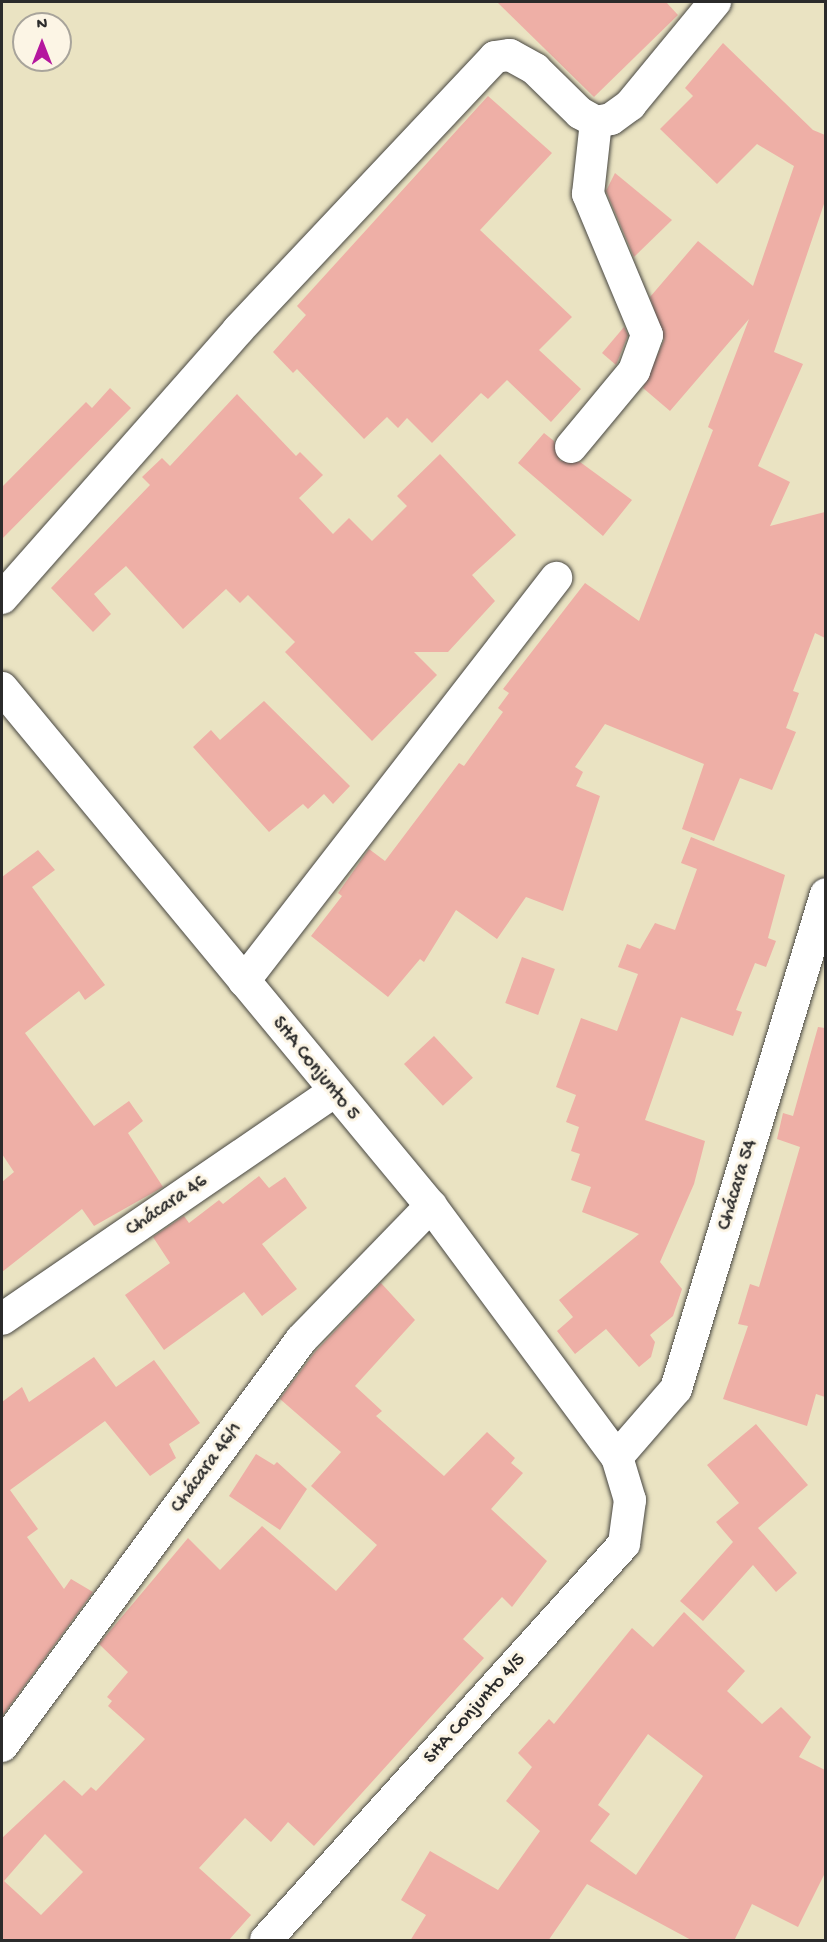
<!DOCTYPE html>
<meta charset="utf-8">
<style>
body{margin:0}
#map{position:relative;width:827px;height:1942px;overflow:hidden;background:#eae3c2;font-family:"Gochi Hand",sans-serif}
div>[style]{position:absolute}
.building>*{inset:0;background:#eeafa6;transform-origin:0 0}
.roads{filter:drop-shadow(0 0 2px #484742) drop-shadow(0 0 2px #484742)}
.minor>*{height:32px;margin:-16px;padding:0 16px;transform-origin:16px;border-radius:16px;background:#fff}
span{translate:-50% -50%;white-space:nowrap;text-align:center;line-height:1.15;-webkit-text-stroke:6px #fcf5e5;paint-order:stroke}
.street-label{font-size:20px;color:#2b2b2b}
.frame{position:absolute;inset:0;border:3px solid #2b2b2b;pointer-events:none}
.north{position:absolute;left:12px;top:12px;width:60px;height:60px;box-sizing:border-box;background:#fcf5e5;border:2px solid #a8a49b;border-radius:50%;rotate:0deg;font-size:16px;font-weight:700;line-height:24px;text-align:center;color:#2b2b2b}
.north::after{content:'';display:block;margin:auto;width:21px;height:27px;background:#b5179e;clip-path:polygon(50% 0,100% 100%,50% 72%,0 100%)}
</style>
<div id="map">
<div class="building">
<div style="clip-path:polygon(497px 2px,666px 2px,678px 15px,594px 97px)"></div>
<div style="clip-path:polygon(723px 43px,813px 130px,825px 135px,825px 201px,774px 352px,803px 364px,758px 466px,790px 482px,770px 526px,825px 512px,825px 638px,815px 633px,793px 691px,799px 693px,786px 728px,796px 732px,772px 790px,740px 778px,714px 841px,682px 829px,704px 764px,605px 724px,575px 767px,583px 772px,576px 786px,600px 796px,563px 911px,526px 897px,497px 939px,456px 910px,424px 962px,420px 959px,388px 997px,311px 936px,342px 896px,338px 893px,369px 849px,385px 861px,459px 763px,464px 766px,503px 712px,498px 708px,509px 693px,503px 689px,585px 583px,639px 621px,713px 430px,708px 427px,749px 319px,670px 411px,643px 388px,664px 340px,650px 297px,698px 241px,753px 286px,794px 166px,757px 144px,717px 184px,660px 129px,693px 96px,685px 88px)"></div>
<div style="clip-path:polygon(488px 96px,552px 153px,480px 230px,572px 317px,539px 350px,581px 389px,551px 422px,507px 380px,488px 399px,481px 393px,432px 443px,407px 418px,398px 428px,387px 417px,364px 439px,297px 369px,293px 373px,273px 352px,306px 315px,297px 306px)"></div>
<div style="clip-path:polygon(615px 173px,672px 220px,634px 257px,606px 191px)"></div>
<div style="clip-path:polygon(624px 327px,628px 335px,616px 365px,602px 353px)"></div>
<div style="clip-path:polygon(110px 388px,131px 408px,2px 539px,2px 487px,86px 402px,92px 408px)"></div>
<div style="clip-path:polygon(237px 394px,296px 456px,300px 452px,323px 475px,299px 498px,333px 534px,349px 518px,372px 541px,407px 506px,397px 496px,440px 454px,516px 535px,472px 575px,495px 601px,448px 652px,414px 652px,437px 675px,372px 741px,285px 652px,295px 642px,248px 595px,240px 603px,226px 589px,183px 629px,126px 566px,94px 594px,111px 614px,93px 632px,51px 588px,150px 485px,142px 477px,162px 458px,170px 466px)"></div>
<div style="clip-path:polygon(544px 433px,554px 441px,560px 461px,580px 462px,632px 500px,603px 536px,518px 463px)"></div>
<div style="clip-path:polygon(264px 701px,350px 786px,333px 804px,324px 794px,308px 809px,303px 804px,269px 832px,193px 747px,211px 730px,220px 740px)"></div>
<div style="clip-path:polygon(691px 837px,785px 875px,768px 938px,776px 941px,766px 967px,755px 963px,736px 1010px,742px 1012px,733px 1036px,681px 1017px,645px 1120px,705px 1141px,694px 1184px,660px 1262px,682px 1289px,673px 1316px,650px 1335px,655px 1342px,651px 1357px,639px 1367px,606px 1329px,575px 1354px,557px 1331px,573px 1317px,559px 1300px,639px 1234px,582px 1212px,591px 1187px,571px 1180px,580px 1154px,571px 1151px,579px 1127px,566px 1122px,576px 1095px,556px 1087px,581px 1018px,617px 1031px,638px 974px,618px 967px,627px 944px,640px 949px,655px 923px,675px 930px,697px 869px,681px 863px)"></div>
<div style="clip-path:polygon(38px 850px,55px 870px,32px 887px,105px 985px,85px 1000px,79px 991px,25px 1033px,94px 1126px,129px 1101px,143px 1121px,128px 1133px,163px 1187px,94px 1226px,82px 1209px,2px 1272px,2px 1182px,14px 1172px,2px 1154px,2px 877px)"></div>
<div style="left:522px;top:957px;width:35px;height:49px;rotate:20deg"></div>
<div style="clip-path:polygon(818px 1027px,825px 1028px,825px 1397px,816px 1394px,807px 1426px,723px 1399px,748px 1326px,738px 1324px,750px 1284px,759px 1287px,800px 1147px,777px 1139px,783px 1113px,793px 1116px)"></div>
<div style="left:434px;top:1036px;width:57px;height:41px;rotate:47deg"></div>
<div style="clip-path:polygon(259px 1176px,269px 1188px,285px 1177px,307px 1208px,262px 1244px,297px 1289px,262px 1316px,244px 1292px,164px 1350px,125px 1295px,170px 1263px,153px 1237px,184px 1216px,189px 1223px,219px 1200px,223px 1204px)"></div>
<div style="clip-path:polygon(evenodd,381px 1283px,415px 1320px,355px 1386px,382px 1411px,376px 1416px,444px 1476px,487px 1432px,515px 1458px,511px 1463px,523px 1473px,491px 1509px,547px 1561px,512px 1607px,502px 1597px,463px 1639px,484px 1658px,314px 1846px,288px 1822px,271px 1842px,245px 1818px,199px 1868px,251px 1915px,228px 1941px,2px 1941px,2px 1838px,64px 1780px,82px 1796px,91px 1787px,96px 1791px,145px 1739px,108px 1706px,112px 1701px,107px 1697px,128px 1672px,99px 1644px,188px 1538px,220px 1570px,262px 1526px,336px 1591px,377px 1545px,311px 1486px,341px 1452px,280px 1399px,315px 1352px,381px 1283px,45px 1834px,83px 1872px,41px 1915px,4px 1881px,45px 1834px)"></div>
<div style="clip-path:polygon(94px 1357px,116px 1387px,154px 1360px,200px 1423px,169px 1444px,176px 1458px,150px 1476px,105px 1421px,10px 1490px,38px 1529px,27px 1537px,64px 1589px,71px 1579px,93px 1592px,2px 1716px,2px 1402px,22px 1387px,29px 1402px)"></div>
<div style="clip-path:polygon(756px 1424px,808px 1485px,758px 1528px,797px 1573px,776px 1592px,753px 1565px,703px 1621px,680px 1601px,733px 1542px,716px 1522px,739px 1503px,707px 1465px)"></div>
<div style="clip-path:polygon(256px 1454px,274px 1465px,277px 1462px,307px 1489px,280px 1530px,229px 1496px)"></div>
<div style="clip-path:polygon(evenodd,684px 1612px,745px 1671px,727px 1691px,762px 1724px,781px 1707px,811px 1737px,799px 1757px,825px 1770px,825px 1873px,798px 1927px,752px 1904px,734px 1941px,693px 1941px,587px 1884px,548px 1941px,410px 1941px,426px 1915px,401px 1900px,430px 1851px,498px 1890px,540px 1831px,506px 1801px,532px 1767px,518px 1753px,549px 1719px,554px 1724px,632px 1628px,653px 1647px,684px 1612px,648px 1734px,703px 1776px,636px 1875px,590px 1841px,610px 1814px,598px 1805px,648px 1734px)"></div>
</div>
<div class="roads">
<div class="minor">
<div style="left:571px;top:447px;width:99px;rotate:-50.3deg"></div>
<div style="left:634px;top:371px;width:38px;rotate:-70deg"></div>
<div style="left:647px;top:335px;width:153px;rotate:-112.7deg"></div>
<div style="left:588px;top:194px;width:72px;rotate:-83.7deg"></div>
<div style="left:2px;top:598px;width:357px;rotate:-48.6deg"></div>
<div style="left:238px;top:330px;width:375px;rotate:-46.7deg"></div>
<div style="left:495px;top:57px;width:15px;rotate:-8deg"></div>
<div style="left:510px;top:55px;width:29px;rotate:29deg"></div>
<div style="left:535px;top:69px;width:63px;rotate:44.4deg"></div>
<div style="left:580px;top:113px;width:18px;rotate:29deg"></div>
<div style="left:596px;top:122px;width:15px;rotate:-11deg"></div>
<div style="left:611px;top:119px;width:24px;rotate:-36deg"></div>
<div style="left:630px;top:105px;width:134px;rotate:-50.5deg"></div>
<div style="left:2px;top:688px;width:673px;rotate:50.37deg"></div>
<div style="left:431px;top:1206px;width:312px;rotate:53.5deg"></div>
<div style="left:617px;top:1457px;width:45px;rotate:73.2deg"></div>
<div style="left:630px;top:1500px;width:44px;rotate:97.8deg"></div>
<div style="left:624px;top:1544px;width:534px;rotate:132.11deg"></div>
<div style="left:244px;top:981px;width:510px;rotate:-52.25deg"></div>
<div style="left:2px;top:1319px;width:400px;rotate:-34.4deg"></div>
<div style="left:617px;top:1457px;width:90px;rotate:-49.1deg"></div>
<div style="left:676px;top:1389px;width:517px;rotate:-73.14deg"></div>
<div style="left:2px;top:1746px;width:504px;rotate:-53.63deg"></div>
<div style="left:301px;top:1340px;width:187px;rotate:-45.9deg"></div>
</div>
</div>
<div class="street-label">
<span style="left:315px;top:1069px;rotate:51deg">SHA Conjunto 5</span>
<span style="left:738px;top:1185px;rotate:-73deg">Chácara 54</span>
<span style="left:167px;top:1206px;rotate:-34deg">Chácara 46</span>
<span style="left:207px;top:1468px;rotate:-54deg">Chácara 46/1</span>
<span style="left:475px;top:1709px;rotate:-48deg">SHA Conjunto 4/5</span>
</div>
<div class="frame"></div>
<div class="north">N</div>
</div>
